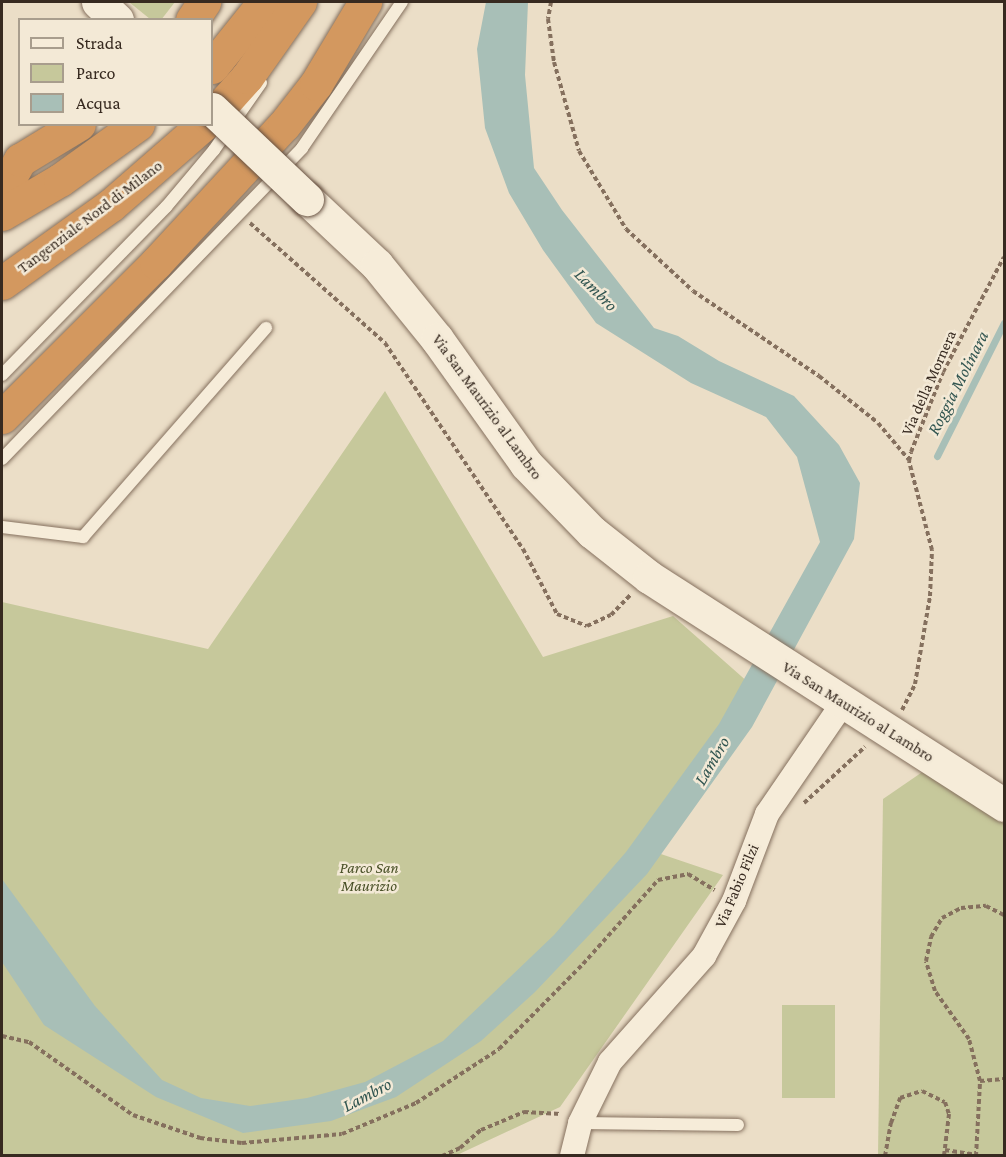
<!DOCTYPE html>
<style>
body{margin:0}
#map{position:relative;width:1006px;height:1157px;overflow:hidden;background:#ebdec7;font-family:"Crimson Pro",serif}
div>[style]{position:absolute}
.green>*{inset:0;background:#c6c89b;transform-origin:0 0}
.water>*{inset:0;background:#a8bfb7}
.stream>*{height:7px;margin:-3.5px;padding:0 3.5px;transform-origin:3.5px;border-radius:3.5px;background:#a8bfb7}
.path>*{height:4px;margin-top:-2px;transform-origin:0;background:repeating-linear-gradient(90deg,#85705e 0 4.5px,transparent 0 7.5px)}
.roads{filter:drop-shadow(0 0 2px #85705e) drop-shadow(0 0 2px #85705e)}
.lane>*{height:12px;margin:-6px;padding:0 6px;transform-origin:6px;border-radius:6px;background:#f6ecd9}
.street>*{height:24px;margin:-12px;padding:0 12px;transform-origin:12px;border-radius:12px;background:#f6ecd9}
.secondary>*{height:33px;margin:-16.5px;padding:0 16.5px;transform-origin:16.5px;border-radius:16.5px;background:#f6ecd9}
.highway>*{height:33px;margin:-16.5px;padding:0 16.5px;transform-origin:16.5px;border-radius:16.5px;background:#d3985f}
.bridges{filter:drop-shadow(0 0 2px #675141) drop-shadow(0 0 2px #675141)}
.secondary-bridge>*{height:33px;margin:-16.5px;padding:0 16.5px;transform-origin:16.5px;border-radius:16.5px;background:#f6ecd9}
span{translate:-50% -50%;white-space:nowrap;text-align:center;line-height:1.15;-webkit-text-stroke:5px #f3e9d6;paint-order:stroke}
.street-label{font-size:16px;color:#372a20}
.park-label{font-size:16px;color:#4a5128;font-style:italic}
.water-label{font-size:18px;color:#315550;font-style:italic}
.frame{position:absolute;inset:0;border:3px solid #372a20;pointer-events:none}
.legend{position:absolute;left:18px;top:18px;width:195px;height:108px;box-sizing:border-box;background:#f3e9d6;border:2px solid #a89d8d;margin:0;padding:8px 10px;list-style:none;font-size:18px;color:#372a20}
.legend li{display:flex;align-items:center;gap:12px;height:30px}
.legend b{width:30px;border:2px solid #a89d8d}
</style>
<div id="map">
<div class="green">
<div style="clip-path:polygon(129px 2px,175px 2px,161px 20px,150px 19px)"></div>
<div style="clip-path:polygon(385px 391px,543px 657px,673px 616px,758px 691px,649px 850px,723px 875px,560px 1107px,457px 1155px,2px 1156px,2px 602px,208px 649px)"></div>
<div style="clip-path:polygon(934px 764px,1004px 812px,1004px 1155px,878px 1156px,883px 799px)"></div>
<div style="left:782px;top:1005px;width:53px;height:93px"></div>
</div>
<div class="water">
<div style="clip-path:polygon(486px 2px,528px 2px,525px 75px,534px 168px,562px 210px,654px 328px,678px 336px,719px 361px,794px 396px,839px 445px,860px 483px,854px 539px,752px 727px,647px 874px,535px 992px,481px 1041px,396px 1097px,331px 1121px,243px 1133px,156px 1097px,44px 1025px,2px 962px,2px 879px,95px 1006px,162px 1080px,201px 1098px,250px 1106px,307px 1098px,365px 1082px,443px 1041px,554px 935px,626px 852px,719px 724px,820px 542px,797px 457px,766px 417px,691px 383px,596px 323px,543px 250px,509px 193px,485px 128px,477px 49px)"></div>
</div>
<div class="stream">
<div style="left:937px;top:456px;width:149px;rotate:-63.3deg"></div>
</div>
<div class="path">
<div style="left:551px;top:2px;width:17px;rotate:100deg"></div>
<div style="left:548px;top:19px;width:43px;rotate:82.1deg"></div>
<div style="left:554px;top:62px;width:92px;rotate:74.3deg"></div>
<div style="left:579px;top:151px;width:91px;rotate:58.9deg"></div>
<div style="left:626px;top:229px;width:91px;rotate:42.8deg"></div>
<div style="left:693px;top:291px;width:152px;rotate:34deg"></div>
<div style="left:819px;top:376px;width:75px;rotate:38.5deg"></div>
<div style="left:878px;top:423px;width:48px;rotate:50deg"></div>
<div style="left:250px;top:223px;width:181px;rotate:41.6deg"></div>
<div style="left:385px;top:343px;width:248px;rotate:56.2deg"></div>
<div style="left:523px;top:549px;width:73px;rotate:62.4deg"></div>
<div style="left:557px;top:614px;width:32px;rotate:22deg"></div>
<div style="left:587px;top:626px;width:26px;rotate:-25deg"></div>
<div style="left:611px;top:615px;width:29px;rotate:-46deg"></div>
<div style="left:902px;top:710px;width:29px;rotate:-63deg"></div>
<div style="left:915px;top:684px;width:89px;rotate:-80.3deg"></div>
<div style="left:930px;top:596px;width:46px;rotate:-87.5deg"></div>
<div style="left:932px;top:550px;width:92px;rotate:-104.5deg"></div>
<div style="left:909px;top:461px;width:9px;rotate:-77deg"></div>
<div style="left:911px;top:452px;width:86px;rotate:-68.2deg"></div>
<div style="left:943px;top:372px;width:130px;rotate:-62.1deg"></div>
<div style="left:804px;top:803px;width:83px;rotate:-42.6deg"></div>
<div style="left:2px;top:1036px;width:28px;rotate:13deg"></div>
<div style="left:29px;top:1042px;width:127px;rotate:35.1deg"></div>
<div style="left:133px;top:1115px;width:71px;rotate:18.9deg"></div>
<div style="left:200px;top:1138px;width:42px;rotate:6.8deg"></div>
<div style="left:242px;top:1143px;width:100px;rotate:-5.1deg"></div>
<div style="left:342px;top:1134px;width:80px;rotate:-22.7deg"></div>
<div style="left:416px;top:1103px;width:99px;rotate:-33deg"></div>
<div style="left:499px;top:1049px;width:120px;rotate:-45.3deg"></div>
<div style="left:583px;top:964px;width:113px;rotate:-48.2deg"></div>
<div style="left:658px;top:880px;width:31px;rotate:-11deg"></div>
<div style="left:688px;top:874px;width:31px;rotate:31deg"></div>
<div style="left:980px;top:1081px;width:24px;rotate:-5deg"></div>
<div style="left:945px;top:1150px;width:31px;rotate:9deg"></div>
<div style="left:442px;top:1156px;width:20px;rotate:-24deg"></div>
<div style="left:460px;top:1148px;width:28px;rotate:-41deg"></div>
<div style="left:481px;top:1130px;width:47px;rotate:-22.7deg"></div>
<div style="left:524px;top:1112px;width:37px;rotate:3deg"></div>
<div style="left:885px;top:1156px;width:34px;rotate:-80deg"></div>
<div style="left:891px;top:1123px;width:27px;rotate:-70deg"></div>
<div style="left:900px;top:1098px;width:23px;rotate:-18deg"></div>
<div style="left:922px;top:1091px;width:25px;rotate:26deg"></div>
<div style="left:945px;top:1102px;width:13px;rotate:72deg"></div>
<div style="left:949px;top:1114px;width:42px;rotate:96.8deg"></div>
<div style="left:976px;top:1156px;width:75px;rotate:-86.9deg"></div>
<div style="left:980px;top:1081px;width:43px;rotate:-104.7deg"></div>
<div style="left:969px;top:1039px;width:59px;rotate:-125.3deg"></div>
<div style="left:935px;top:991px;width:31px;rotate:-107deg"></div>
<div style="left:926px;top:961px;width:25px;rotate:-78deg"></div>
<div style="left:931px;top:937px;width:22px;rotate:-60deg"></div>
<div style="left:942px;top:918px;width:21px;rotate:-28deg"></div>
<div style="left:961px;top:908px;width:25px;rotate:-5deg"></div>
<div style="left:986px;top:906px;width:20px;rotate:27deg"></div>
</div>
<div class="roads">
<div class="lane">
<div style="left:2px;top:375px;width:235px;rotate:-45.7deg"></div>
<div style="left:166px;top:207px;width:75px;rotate:-49.9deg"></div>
<div style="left:214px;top:150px;width:82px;rotate:-55deg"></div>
<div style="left:2px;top:459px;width:432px;rotate:-46deg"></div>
<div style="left:302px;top:148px;width:177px;rotate:-55.6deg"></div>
<div style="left:2px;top:527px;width:82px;rotate:7deg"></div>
<div style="left:83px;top:537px;width:278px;rotate:-48.8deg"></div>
<div style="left:580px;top:1123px;width:158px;rotate:0.7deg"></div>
</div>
<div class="street">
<div style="left:572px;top:1156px;width:34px;rotate:-76deg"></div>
<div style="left:580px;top:1123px;width:68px;rotate:-63.8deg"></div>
<div style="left:610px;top:1062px;width:142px;rotate:-48.4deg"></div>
<div style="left:704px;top:956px;width:63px;rotate:-61.4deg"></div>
<div style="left:734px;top:901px;width:93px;rotate:-69.2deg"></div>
<div style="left:767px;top:814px;width:135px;rotate:-55.6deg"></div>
</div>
<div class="secondary">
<div style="left:98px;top:2px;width:26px;rotate:43deg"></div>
<div style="left:307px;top:199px;width:96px;rotate:43.3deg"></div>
<div style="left:377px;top:265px;width:95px;rotate:51deg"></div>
<div style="left:437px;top:339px;width:153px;rotate:54.5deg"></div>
<div style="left:526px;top:464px;width:95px;rotate:45.9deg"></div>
<div style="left:592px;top:532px;width:73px;rotate:38.3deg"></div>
<div style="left:649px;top:577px;width:422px;rotate:32.7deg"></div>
</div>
<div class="highway">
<div style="left:192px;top:20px;width:22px;rotate:-56deg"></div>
<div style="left:212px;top:67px;width:83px;rotate:-51.3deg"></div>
<div style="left:212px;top:116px;width:52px;rotate:-48.1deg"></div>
<div style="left:247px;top:77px;width:92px;rotate:-54.8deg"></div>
<div style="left:2px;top:192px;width:37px;rotate:-61deg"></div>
<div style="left:20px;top:160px;width:69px;rotate:-31.4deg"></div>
<div style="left:2px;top:214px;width:67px;rotate:-30.4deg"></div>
<div style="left:60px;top:180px;width:96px;rotate:-35.7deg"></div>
<div style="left:2px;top:283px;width:134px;rotate:-35.6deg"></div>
<div style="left:111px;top:205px;width:123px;rotate:-41.1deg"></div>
<div style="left:2px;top:417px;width:218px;rotate:-45deg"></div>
<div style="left:156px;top:263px;width:188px;rotate:-47.2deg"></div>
<div style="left:284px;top:125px;width:52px;rotate:-52deg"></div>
<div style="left:316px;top:84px;width:96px;rotate:-59.1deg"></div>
</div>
</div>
<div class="bridges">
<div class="secondary-bridge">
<div style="left:212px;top:109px;width:131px;rotate:43.5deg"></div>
</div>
</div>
<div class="street-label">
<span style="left:90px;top:217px;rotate:-37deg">Tangenziale Nord di Milano</span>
<span style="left:929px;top:383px;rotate:-66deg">Via della Mornera</span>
<span style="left:487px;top:407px;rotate:54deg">Via San Maurizio al Lambro</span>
<span style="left:858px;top:712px;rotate:32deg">Via San Maurizio al Lambro</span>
<span style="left:737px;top:886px;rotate:-67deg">Via Fabio Filzi</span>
</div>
<div class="park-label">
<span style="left:369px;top:877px">Parco San<br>Maurizio</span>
</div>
<div class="water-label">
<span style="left:596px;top:290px;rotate:45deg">Lambro</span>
<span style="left:958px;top:383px;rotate:-63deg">Roggia Molinara</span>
<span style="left:712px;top:761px;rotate:-60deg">Lambro</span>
<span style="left:367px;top:1095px;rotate:-28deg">Lambro</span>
</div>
<div class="frame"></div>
<ul class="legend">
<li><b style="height:8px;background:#f6ecd9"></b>Strada</li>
<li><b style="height:16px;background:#c6c89b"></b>Parco</li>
<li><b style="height:16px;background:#a8bfb7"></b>Acqua</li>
</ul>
</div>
